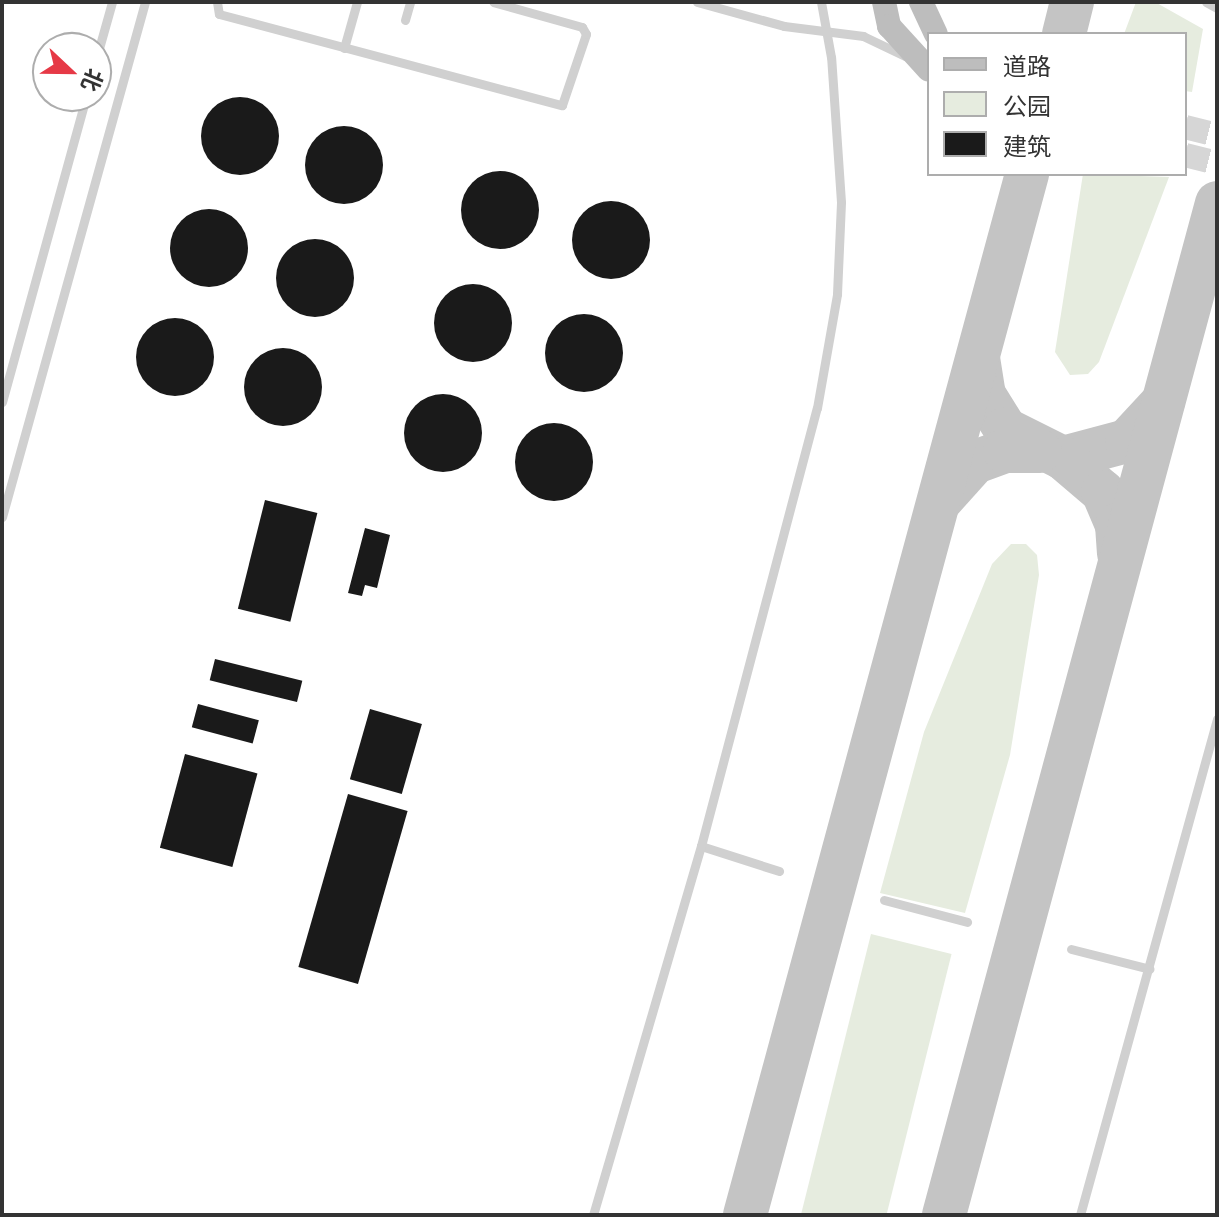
<!DOCTYPE html>
<meta charset="utf-8">
<style>
body{margin:0}
#map{position:relative;width:1219px;height:1217px;overflow:hidden;background:#fff;font-family:Lato,"Noto Sans SC",sans-serif}
div>[style]{position:absolute}
.green>*{inset:0;background:#e6ecdf;transform-origin:0 0}
.taxiway>*{height:44px;margin:-22px;padding:0 22px;transform-origin:22px;border-radius:22px;background:#c4c4c4}
.building>*{inset:0;background:#1a1a1a;transform-origin:0 0}
.round{border-radius:50%}
.secondary-tunnel>*{height:24px;margin-top:-12px;transform-origin:0;background:repeating-linear-gradient(90deg,#d6d6d6 0 24px,transparent 0 36px)}
.service>*{height:9px;margin:-4.5px;padding:0 4.5px;transform-origin:4.5px;border-radius:4.5px;background:#d0d0d0}
.secondary>*{height:24px;margin:-12px;padding:0 12px;transform-origin:12px;border-radius:12px;background:#bdbdbd}
.service-bridge>*{height:9px;margin:-4.5px;padding:0 4.5px;transform-origin:4.5px;border-radius:4.5px;background:#d0d0d0}
span{translate:-50% -50%;white-space:nowrap;text-align:center;line-height:1.15;-webkit-text-stroke:8px #fff;paint-order:stroke}
.frame{position:absolute;inset:0;border:4px solid #333;pointer-events:none}
.legend{position:absolute;left:927px;top:32px;width:260px;height:144px;box-sizing:border-box;background:#fff;border:2px solid #adadad;margin:0;padding:10px 14px;list-style:none;font-size:24px;color:#333}
.legend li{display:flex;align-items:center;gap:16px;height:40px}
.legend b{width:40px;border:2px solid #adadad}
.north{position:absolute;left:32px;top:32px;width:80px;height:80px;box-sizing:border-box;background:#fff;border:2px solid #adadad;border-radius:50%;rotate:112deg;font-size:22px;font-weight:700;line-height:32px;text-align:center;color:#333}
.north::after{content:'';display:block;margin:auto;width:28px;height:36px;background:#e63946;clip-path:polygon(50% 0,100% 100%,50% 72%,0 100%)}
</style>
<div id="map">
<div class="green">
<div style="clip-path:polygon(1136px 2px,1155px 2px,1203px 29px,1192px 92px,1185px 91px,1185px 34px,1124px 34px)"></div>
<div style="clip-path:polygon(1083px 174px,1169px 177px,1099px 362px,1088px 374px,1070px 375px,1055px 352px)"></div>
<div style="clip-path:polygon(1011px 544px,1026px 544px,1037px 555px,1039px 575px,1010px 755px,965px 913px,880px 893px,924px 732px,992px 564px)"></div>
<div style="left:871px;top:934px;width:83px;height:291px;rotate:14deg"></div>
</div>
<div class="taxiway">
<div style="left:1064px;top:34px;width:33px;rotate:-76deg"></div>
<div style="left:978px;top:358px;width:37px;rotate:81deg"></div>
<div style="left:984px;top:395px;width:40px;rotate:58deg"></div>
<div style="left:1005px;top:429px;width:65px;rotate:26.6deg"></div>
<div style="left:1063px;top:458px;width:66px;rotate:-14.9deg"></div>
<div style="left:1127px;top:441px;width:53px;rotate:-47.3deg"></div>
<div style="left:1063px;top:458px;width:52px;rotate:40.4deg"></div>
<div style="left:1103px;top:492px;width:36px;rotate:67deg"></div>
<div style="left:1117px;top:525px;width:28px;rotate:86deg"></div>
<div style="left:939px;top:502px;width:54px;rotate:-48deg"></div>
<div style="left:975px;top:462px;width:32px;rotate:-20deg"></div>
<div style="left:1005px;top:451px;width:35px"></div>
<div style="left:745px;top:1215px;width:1079px;rotate:-74.84deg"></div>
<div style="left:944px;top:1215px;width:1048px;rotate:-74.9deg"></div>
</div>
<div class="building">
<div class="round" style="left:201px;top:97px;width:78px;height:78px"></div>
<div class="round" style="left:305px;top:126px;width:78px;height:78px"></div>
<div class="round" style="left:461px;top:171px;width:78px;height:78px"></div>
<div class="round" style="left:572px;top:201px;width:78px;height:78px"></div>
<div class="round" style="left:170px;top:209px;width:78px;height:78px"></div>
<div class="round" style="left:276px;top:239px;width:78px;height:78px"></div>
<div class="round" style="left:434px;top:284px;width:78px;height:78px"></div>
<div class="round" style="left:545px;top:314px;width:78px;height:78px"></div>
<div class="round" style="left:136px;top:318px;width:78px;height:78px"></div>
<div class="round" style="left:244px;top:348px;width:78px;height:78px"></div>
<div class="round" style="left:404px;top:394px;width:78px;height:78px"></div>
<div class="round" style="left:515px;top:423px;width:78px;height:78px"></div>
<div style="left:265px;top:500px;width:54px;height:112px;rotate:14deg"></div>
<div style="clip-path:polygon(365px 528px,390px 535px,377px 588px,365px 585px,362px 596px,348px 593px)"></div>
<div style="left:215px;top:659px;width:90px;height:22px;rotate:14deg"></div>
<div style="left:198px;top:704px;width:63px;height:24px;rotate:15deg"></div>
<div style="left:370px;top:709px;width:54px;height:73px;rotate:16deg"></div>
<div style="left:185px;top:754px;width:75px;height:97px;rotate:15deg"></div>
<div style="left:348px;top:794px;width:62px;height:180px;rotate:16deg"></div>
</div>
<div class="secondary-tunnel">
<div style="left:1185px;top:127px;width:33px;rotate:14deg"></div>
<div style="left:1185px;top:155px;width:33px;rotate:14deg"></div>
</div>
<div class="service">
<div style="left:217px;top:2px;width:12px;rotate:81deg"></div>
<div style="left:219px;top:14px;width:355px;rotate:14.9deg"></div>
<div style="left:562px;top:105px;width:75px;rotate:-71.3deg"></div>
<div style="left:586px;top:34px;width:8px;rotate:-120deg"></div>
<div style="left:582px;top:27px;width:92px;rotate:-164.3deg"></div>
<div style="left:697px;top:2px;width:90px;rotate:15.4deg"></div>
<div style="left:784px;top:26px;width:80px;rotate:7.2deg"></div>
<div style="left:863px;top:36px;width:47px;rotate:25.5deg"></div>
<div style="left:1206px;top:2px;width:13px;rotate:29deg"></div>
<div style="left:405px;top:20px;width:19px;rotate:-74deg"></div>
<div style="left:344px;top:48px;width:48px;rotate:-74.2deg"></div>
<div style="left:96px;top:59px;width:59px;rotate:-74.3deg"></div>
<div style="left:2px;top:402px;width:317px;rotate:-74.6deg"></div>
<div style="left:2px;top:517px;width:534px;rotate:-74.48deg"></div>
<div style="left:701px;top:846px;width:82px;rotate:17.8deg"></div>
<div style="left:884px;top:900px;width:86px;rotate:14.8deg"></div>
<div style="left:1071px;top:949px;width:81px;rotate:14.2deg"></div>
<div style="left:593px;top:1215px;width:384px;rotate:-73.7deg"></div>
<div style="left:701px;top:846px;width:453px;rotate:-75.2deg"></div>
<div style="left:817px;top:408px;width:116px;rotate:-80deg"></div>
<div style="left:837px;top:294px;width:92px;rotate:-87.5deg"></div>
<div style="left:841px;top:202px;width:145px;rotate:-93.9deg"></div>
<div style="left:1080px;top:1215px;width:515px;rotate:-74.56deg"></div>
</div>
<div class="secondary">
<div style="left:884px;top:2px;width:25px;rotate:78deg"></div>
<div style="left:889px;top:26px;width:59px;rotate:47.7deg"></div>
<div style="left:921px;top:2px;width:35px;rotate:65deg"></div>
</div>
<div class="service-bridge">
<div style="left:821px;top:2px;width:56px;rotate:79.7deg"></div>
</div>
<div class="frame"></div>
<ul class="legend">
<li><b style="height:10px;background:#bdbdbd"></b>道路</li>
<li><b style="height:22px;background:#e6ecdf"></b>公园</li>
<li><b style="height:22px;background:#1a1a1a"></b>建筑</li>
</ul>
<div class="north">北</div>
</div>
